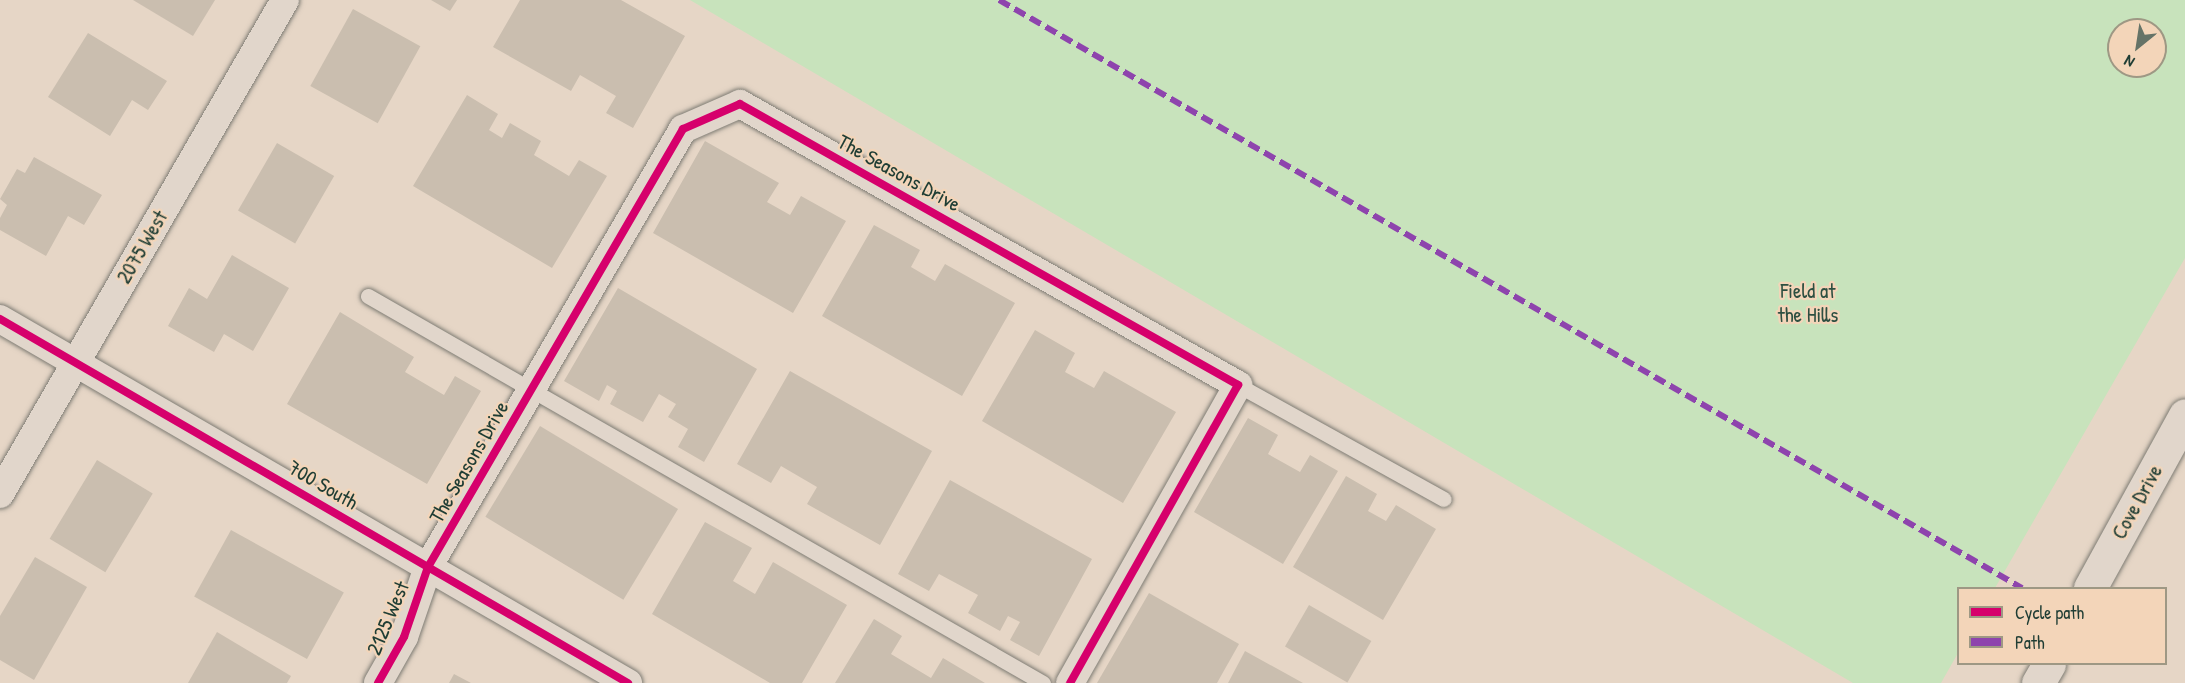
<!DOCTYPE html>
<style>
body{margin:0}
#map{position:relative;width:2185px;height:683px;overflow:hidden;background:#e6d6c6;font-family:"Patrick Hand",sans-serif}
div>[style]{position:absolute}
.green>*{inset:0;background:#c8e3bc}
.building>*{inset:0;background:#cabeaf;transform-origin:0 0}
.roads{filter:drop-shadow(0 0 2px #7e7c74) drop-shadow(0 0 2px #7e7c74)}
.service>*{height:15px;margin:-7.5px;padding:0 7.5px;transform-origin:7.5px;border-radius:7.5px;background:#e1d6cb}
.minor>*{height:28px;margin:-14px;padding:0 14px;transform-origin:14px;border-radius:14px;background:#e1d6cb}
.secondary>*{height:33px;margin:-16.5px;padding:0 16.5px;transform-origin:16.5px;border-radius:16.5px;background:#e1d6cb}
.quiet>*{height:6px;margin-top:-3px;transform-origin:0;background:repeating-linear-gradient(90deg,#8e44ad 0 12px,transparent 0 18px)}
.cycleway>*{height:8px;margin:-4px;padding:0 4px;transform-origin:4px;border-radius:4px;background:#d6006c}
span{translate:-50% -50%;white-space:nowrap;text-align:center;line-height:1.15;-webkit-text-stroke:4.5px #f3d5b9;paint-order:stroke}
.street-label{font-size:21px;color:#1f3d34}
.park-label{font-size:21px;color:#2d4f41}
.legend{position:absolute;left:1957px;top:587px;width:210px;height:78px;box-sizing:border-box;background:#f3d5b9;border:2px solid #9e9884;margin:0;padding:8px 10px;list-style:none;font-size:18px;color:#1f3d34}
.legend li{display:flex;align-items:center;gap:12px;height:30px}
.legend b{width:30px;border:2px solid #9e9884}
.north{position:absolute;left:2107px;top:18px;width:60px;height:60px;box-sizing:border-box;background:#f3d5b9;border:2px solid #9e9884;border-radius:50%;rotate:210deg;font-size:16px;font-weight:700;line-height:24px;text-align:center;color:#1f3d34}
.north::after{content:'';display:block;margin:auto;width:21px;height:27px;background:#657367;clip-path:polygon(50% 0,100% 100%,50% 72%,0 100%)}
</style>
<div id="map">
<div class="green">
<div style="clip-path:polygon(evenodd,690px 0,2185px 0,2185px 258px,1995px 588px,1958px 588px,1958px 653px,1941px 683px,1853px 683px,690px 0,2119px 30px,2155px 30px,2155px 66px,2119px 66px,2119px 30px)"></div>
</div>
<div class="building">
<div style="clip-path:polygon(133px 0,215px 0,193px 36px)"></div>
<div style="clip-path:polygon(431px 0,457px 0,450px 11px)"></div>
<div style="clip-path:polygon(520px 0,621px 0,685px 36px,633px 128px,606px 113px,616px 96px,580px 75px,571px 91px,493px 47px)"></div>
<div style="left:353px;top:9px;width:77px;height:88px;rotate:29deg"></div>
<div style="clip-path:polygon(88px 33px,167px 81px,148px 110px,132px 100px,110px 136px,48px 97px)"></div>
<div style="clip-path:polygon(467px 95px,498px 114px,489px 130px,502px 138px,510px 123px,541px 141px,534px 155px,569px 176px,579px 160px,607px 176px,552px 268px,413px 186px)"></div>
<div style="clip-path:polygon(705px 141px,779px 183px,767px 202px,790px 215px,801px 196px,846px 221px,793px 313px,653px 233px)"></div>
<div style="left:277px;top:143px;width:66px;height:78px;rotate:30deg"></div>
<div style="clip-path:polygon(34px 157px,102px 195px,84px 225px,68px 216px,46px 256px,0 230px,0 218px,7px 205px,0 199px,17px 169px,25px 173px)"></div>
<div style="clip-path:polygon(874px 225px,920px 250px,911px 267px,935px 281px,945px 264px,1015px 303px,962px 396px,822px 316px)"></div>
<div style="clip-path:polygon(232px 255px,289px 288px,253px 351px,224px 334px,214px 352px,168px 326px,189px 288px,207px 299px)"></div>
<div style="clip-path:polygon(618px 288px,757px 369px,704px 462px,678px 447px,688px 429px,668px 417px,676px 404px,659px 394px,643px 422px,610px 404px,617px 391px,607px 385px,599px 401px,564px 381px)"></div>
<div style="clip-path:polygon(340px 312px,414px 357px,405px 372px,444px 395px,455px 376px,481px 391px,427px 484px,287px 404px)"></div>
<div style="clip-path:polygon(1035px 330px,1075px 353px,1065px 372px,1094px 388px,1104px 371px,1176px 412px,1123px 503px,982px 421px)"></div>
<div style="clip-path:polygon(790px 371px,932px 451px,880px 545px,807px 504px,817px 487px,781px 466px,771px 483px,737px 464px)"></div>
<div style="clip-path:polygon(1248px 418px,1278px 435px,1268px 454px,1300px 472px,1310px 455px,1338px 471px,1283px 564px,1194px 512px)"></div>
<div style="left:540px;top:426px;width:161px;height:106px;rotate:31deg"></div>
<div style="left:97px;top:460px;width:65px;height:92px;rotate:31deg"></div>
<div style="clip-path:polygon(1346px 476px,1377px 494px,1368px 511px,1386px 521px,1396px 505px,1436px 529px,1383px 620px,1293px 567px)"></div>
<div style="clip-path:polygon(950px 480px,1092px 559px,1039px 656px,1010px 640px,1020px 622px,1008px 616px,1000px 631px,968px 613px,978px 595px,939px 574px,929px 591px,898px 574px)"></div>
<div style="clip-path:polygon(705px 522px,752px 548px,733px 581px,755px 594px,773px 562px,847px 605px,802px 683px,770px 683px,652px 614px)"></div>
<div style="left:231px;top:530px;width:129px;height:76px;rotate:29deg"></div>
<div style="clip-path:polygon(35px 557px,87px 587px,34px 680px,0 660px,0 616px)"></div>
<div style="clip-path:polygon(1149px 593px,1239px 644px,1217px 683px,1097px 683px)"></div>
<div style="left:1309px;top:605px;width:72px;height:48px;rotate:30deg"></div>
<div style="clip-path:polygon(874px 619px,902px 636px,891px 654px,931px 678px,943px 658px,985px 683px,835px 683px)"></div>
<div style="clip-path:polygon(217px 632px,291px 676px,287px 683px,188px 683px)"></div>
<div style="clip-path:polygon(1245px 651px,1303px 683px,1228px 683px)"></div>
<div style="clip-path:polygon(454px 674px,471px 683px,449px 683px)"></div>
</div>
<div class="roads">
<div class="service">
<div style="left:368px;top:296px;width:778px;rotate:29.83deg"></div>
<div style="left:1238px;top:385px;width:235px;rotate:29deg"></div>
</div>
<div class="minor">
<div style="left:0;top:319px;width:726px;rotate:30.1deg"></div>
<div style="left:0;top:494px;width:570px;rotate:-60.02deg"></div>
<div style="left:378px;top:683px;width:53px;rotate:-60.5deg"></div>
<div style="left:404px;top:637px;width:74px;rotate:-71.1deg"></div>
<div style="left:428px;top:567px;width:507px;rotate:-59.79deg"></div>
<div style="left:683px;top:129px;width:62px;rotate:-23.7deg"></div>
<div style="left:740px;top:104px;width:572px;rotate:29.43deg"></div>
<div style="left:1238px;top:385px;width:342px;rotate:119.4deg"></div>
</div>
<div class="secondary">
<div style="left:2090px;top:588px;width:197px;rotate:-61.2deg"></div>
<div style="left:2038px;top:683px;width:22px;rotate:-60deg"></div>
</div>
</div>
<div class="quiet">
<div style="left:999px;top:0;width:1180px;rotate:29.89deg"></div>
</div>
<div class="cycleway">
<div style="left:0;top:319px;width:726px;rotate:30.1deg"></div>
<div style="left:378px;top:683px;width:53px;rotate:-60.5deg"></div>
<div style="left:404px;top:637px;width:74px;rotate:-71.1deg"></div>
<div style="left:428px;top:567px;width:507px;rotate:-59.79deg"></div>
<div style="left:683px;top:129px;width:62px;rotate:-23.7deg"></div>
<div style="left:740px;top:104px;width:572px;rotate:29.43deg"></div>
<div style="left:1238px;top:385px;width:342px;rotate:119.4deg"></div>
</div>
<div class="street-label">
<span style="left:899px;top:173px;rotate:29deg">The Seasons Drive</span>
<span style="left:142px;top:247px;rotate:-60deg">2075 West</span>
<span style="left:469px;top:462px;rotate:-60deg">The Seasons Drive</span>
<span style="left:323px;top:485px;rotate:30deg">700 South</span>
<span style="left:2137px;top:502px;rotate:-61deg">Cove Drive</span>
<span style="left:388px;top:618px;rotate:-67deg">2125 West</span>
</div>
<div class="park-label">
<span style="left:1808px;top:303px">Field at<br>the Hills</span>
</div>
<ul class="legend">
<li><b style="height:8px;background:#d6006c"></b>Cycle path</li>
<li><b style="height:8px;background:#8e44ad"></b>Path</li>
</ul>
<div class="north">N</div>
</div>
